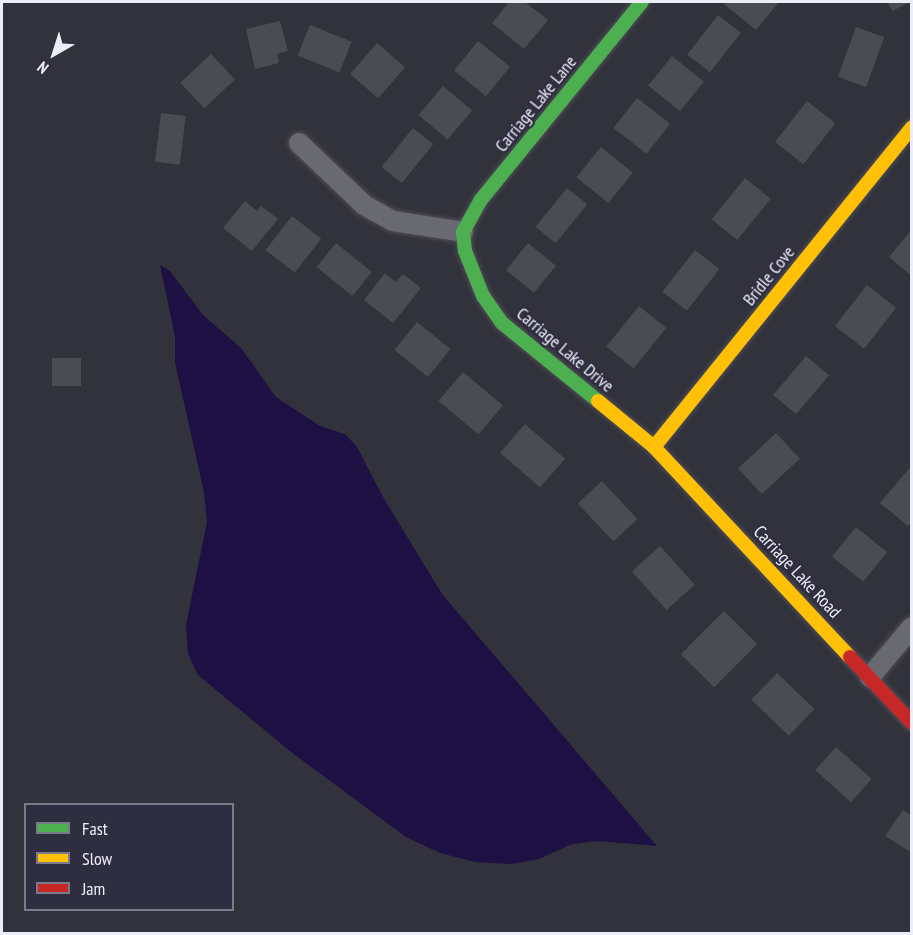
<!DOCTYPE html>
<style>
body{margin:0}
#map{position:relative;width:913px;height:935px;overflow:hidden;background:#32323c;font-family:"PT Sans Narrow",sans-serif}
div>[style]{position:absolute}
.water>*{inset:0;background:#1d1143}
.building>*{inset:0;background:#4b4b53;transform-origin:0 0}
.roads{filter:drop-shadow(0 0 2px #4e4d56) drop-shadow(0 0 2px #4e4d56)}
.street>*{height:20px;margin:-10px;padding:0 10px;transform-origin:10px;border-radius:10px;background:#696971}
.fast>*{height:14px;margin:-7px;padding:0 7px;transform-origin:7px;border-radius:7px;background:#4caf50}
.slow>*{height:14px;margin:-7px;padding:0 7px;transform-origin:7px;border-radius:7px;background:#ffc107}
.jam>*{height:14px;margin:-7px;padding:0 7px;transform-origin:7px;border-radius:7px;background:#c62828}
span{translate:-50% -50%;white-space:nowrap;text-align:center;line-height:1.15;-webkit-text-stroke:4.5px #2f2e40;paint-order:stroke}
.street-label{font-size:18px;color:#ededf8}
.frame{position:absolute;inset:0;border:3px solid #ededf8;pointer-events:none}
.legend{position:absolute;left:24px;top:803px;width:210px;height:108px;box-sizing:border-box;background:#2f2e40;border:2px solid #7b7a8a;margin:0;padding:8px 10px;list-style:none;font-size:18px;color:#ededf8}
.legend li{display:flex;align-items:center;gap:12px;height:30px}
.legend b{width:30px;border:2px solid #7b7a8a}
.north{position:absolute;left:24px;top:24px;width:60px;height:60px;-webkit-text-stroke:4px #2f2e40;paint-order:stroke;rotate:219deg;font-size:16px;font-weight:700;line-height:24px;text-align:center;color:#ededf8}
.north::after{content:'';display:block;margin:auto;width:21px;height:27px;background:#ededf8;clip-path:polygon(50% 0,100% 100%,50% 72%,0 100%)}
</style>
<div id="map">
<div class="water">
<div style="clip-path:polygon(160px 265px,170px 271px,203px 315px,241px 348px,276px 397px,320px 426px,345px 434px,357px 447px,383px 497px,442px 594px,657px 846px,597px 841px,572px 844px,539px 859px,511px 864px,475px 862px,440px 853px,406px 837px,291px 752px,198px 675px,188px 654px,186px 625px,207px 522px,204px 492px,175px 363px,175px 337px)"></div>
</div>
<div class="building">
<div style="clip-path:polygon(509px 2px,525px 2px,548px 20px,524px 49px,492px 23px)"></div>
<div style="clip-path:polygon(726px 2px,779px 2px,756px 30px,724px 4px)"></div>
<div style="clip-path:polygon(887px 2px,909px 2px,893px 11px)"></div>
<div style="left:718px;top:15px;width:29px;height:50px;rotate:38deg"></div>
<div style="clip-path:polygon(280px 21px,288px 51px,277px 54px,279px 63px,255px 69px,246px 29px)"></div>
<div style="left:310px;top:25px;width:45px;height:33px;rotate:22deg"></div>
<div style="left:856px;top:27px;width:30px;height:53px;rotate:20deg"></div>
<div style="left:478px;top:41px;width:41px;height:38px;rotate:39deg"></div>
<div style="left:377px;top:43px;width:37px;height:41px;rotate:41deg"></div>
<div style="left:211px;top:54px;width:35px;height:42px;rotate:47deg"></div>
<div style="left:672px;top:56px;width:41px;height:38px;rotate:39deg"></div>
<div style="left:443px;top:86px;width:38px;height:38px;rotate:40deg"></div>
<div style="left:637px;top:98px;width:42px;height:38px;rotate:38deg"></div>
<div style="left:807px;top:101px;width:36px;height:52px;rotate:38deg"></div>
<div style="left:161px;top:113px;width:25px;height:49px;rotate:7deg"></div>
<div style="left:413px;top:128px;width:26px;height:50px;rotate:39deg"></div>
<div style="left:601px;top:147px;width:41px;height:39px;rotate:39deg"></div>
<div style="left:745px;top:178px;width:33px;height:53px;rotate:39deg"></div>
<div style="left:567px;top:188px;width:26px;height:50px;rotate:39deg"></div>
<div style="clip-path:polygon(245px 201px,257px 211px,261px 206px,278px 219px,252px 251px,223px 228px)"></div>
<div style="left:292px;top:216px;width:37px;height:43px;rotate:38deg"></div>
<div style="clip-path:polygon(912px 229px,912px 276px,889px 257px)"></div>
<div style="left:336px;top:243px;width:46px;height:31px;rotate:39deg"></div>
<div style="left:528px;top:243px;width:36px;height:35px;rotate:39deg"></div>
<div style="left:695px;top:250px;width:31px;height:53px;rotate:38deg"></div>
<div style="clip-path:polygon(385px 273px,396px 282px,403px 274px,421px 288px,393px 323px,364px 300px)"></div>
<div style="left:867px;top:285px;width:37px;height:52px;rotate:38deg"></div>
<div style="left:639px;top:306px;width:35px;height:52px;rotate:39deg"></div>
<div style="left:417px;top:322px;width:43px;height:36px;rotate:39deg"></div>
<div style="left:806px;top:356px;width:30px;height:51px;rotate:40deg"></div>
<div style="left:52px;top:358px;width:29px;height:28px"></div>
<div style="left:463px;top:372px;width:52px;height:38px;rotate:40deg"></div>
<div style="left:525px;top:424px;width:53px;height:38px;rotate:41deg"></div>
<div style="left:776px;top:433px;width:35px;height:52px;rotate:47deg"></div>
<div style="clip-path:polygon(912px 465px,912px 522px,908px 526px,880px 503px)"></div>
<div style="left:602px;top:481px;width:52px;height:33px;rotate:47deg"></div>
<div style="left:856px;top:527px;width:40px;height:38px;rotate:39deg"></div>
<div style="left:660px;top:546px;width:52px;height:38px;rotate:48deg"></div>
<div style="left:724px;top:611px;width:47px;height:61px;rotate:45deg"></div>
<div style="left:777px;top:673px;width:52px;height:37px;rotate:44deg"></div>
<div style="left:836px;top:747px;width:48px;height:31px;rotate:42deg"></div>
<div style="clip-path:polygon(903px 810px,912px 816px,912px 853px,885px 836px)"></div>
</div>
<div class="roads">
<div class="street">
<div style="left:299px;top:143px;width:90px;rotate:43.6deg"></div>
<div style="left:364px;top:205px;width:33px;rotate:29deg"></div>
<div style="left:393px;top:221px;width:71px;rotate:8.9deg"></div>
<div style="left:870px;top:677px;width:65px;rotate:-50deg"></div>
</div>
<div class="fast">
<div style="left:598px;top:401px;width:124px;rotate:-140.9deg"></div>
<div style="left:502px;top:323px;width:33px;rotate:-125deg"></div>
<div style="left:483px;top:296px;width:48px;rotate:-111.8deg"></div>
<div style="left:465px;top:251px;width:19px;rotate:-96deg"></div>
<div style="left:463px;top:232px;width:35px;rotate:-61deg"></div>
<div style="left:480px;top:201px;width:257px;rotate:-50.9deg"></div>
</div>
<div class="slow">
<div style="left:598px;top:401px;width:72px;rotate:39.4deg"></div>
<div style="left:654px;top:447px;width:287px;rotate:47deg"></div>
<div style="left:654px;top:447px;width:411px;rotate:-51.1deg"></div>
</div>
<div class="jam">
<div style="left:850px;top:657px;width:91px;rotate:46.8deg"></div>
</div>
</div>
<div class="street-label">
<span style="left:536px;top:104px;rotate:-51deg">Carriage Lake Lane</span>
<span style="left:769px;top:276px;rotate:-51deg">Bridle Cove</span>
<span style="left:565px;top:350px;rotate:40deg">Carriage Lake Drive</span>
<span style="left:797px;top:572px;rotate:47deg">Carriage Lake Road</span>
</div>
<div class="frame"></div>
<ul class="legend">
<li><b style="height:8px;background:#4caf50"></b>Fast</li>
<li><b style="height:8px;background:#ffc107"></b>Slow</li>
<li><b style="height:8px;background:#c62828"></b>Jam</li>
</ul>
<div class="north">N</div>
</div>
